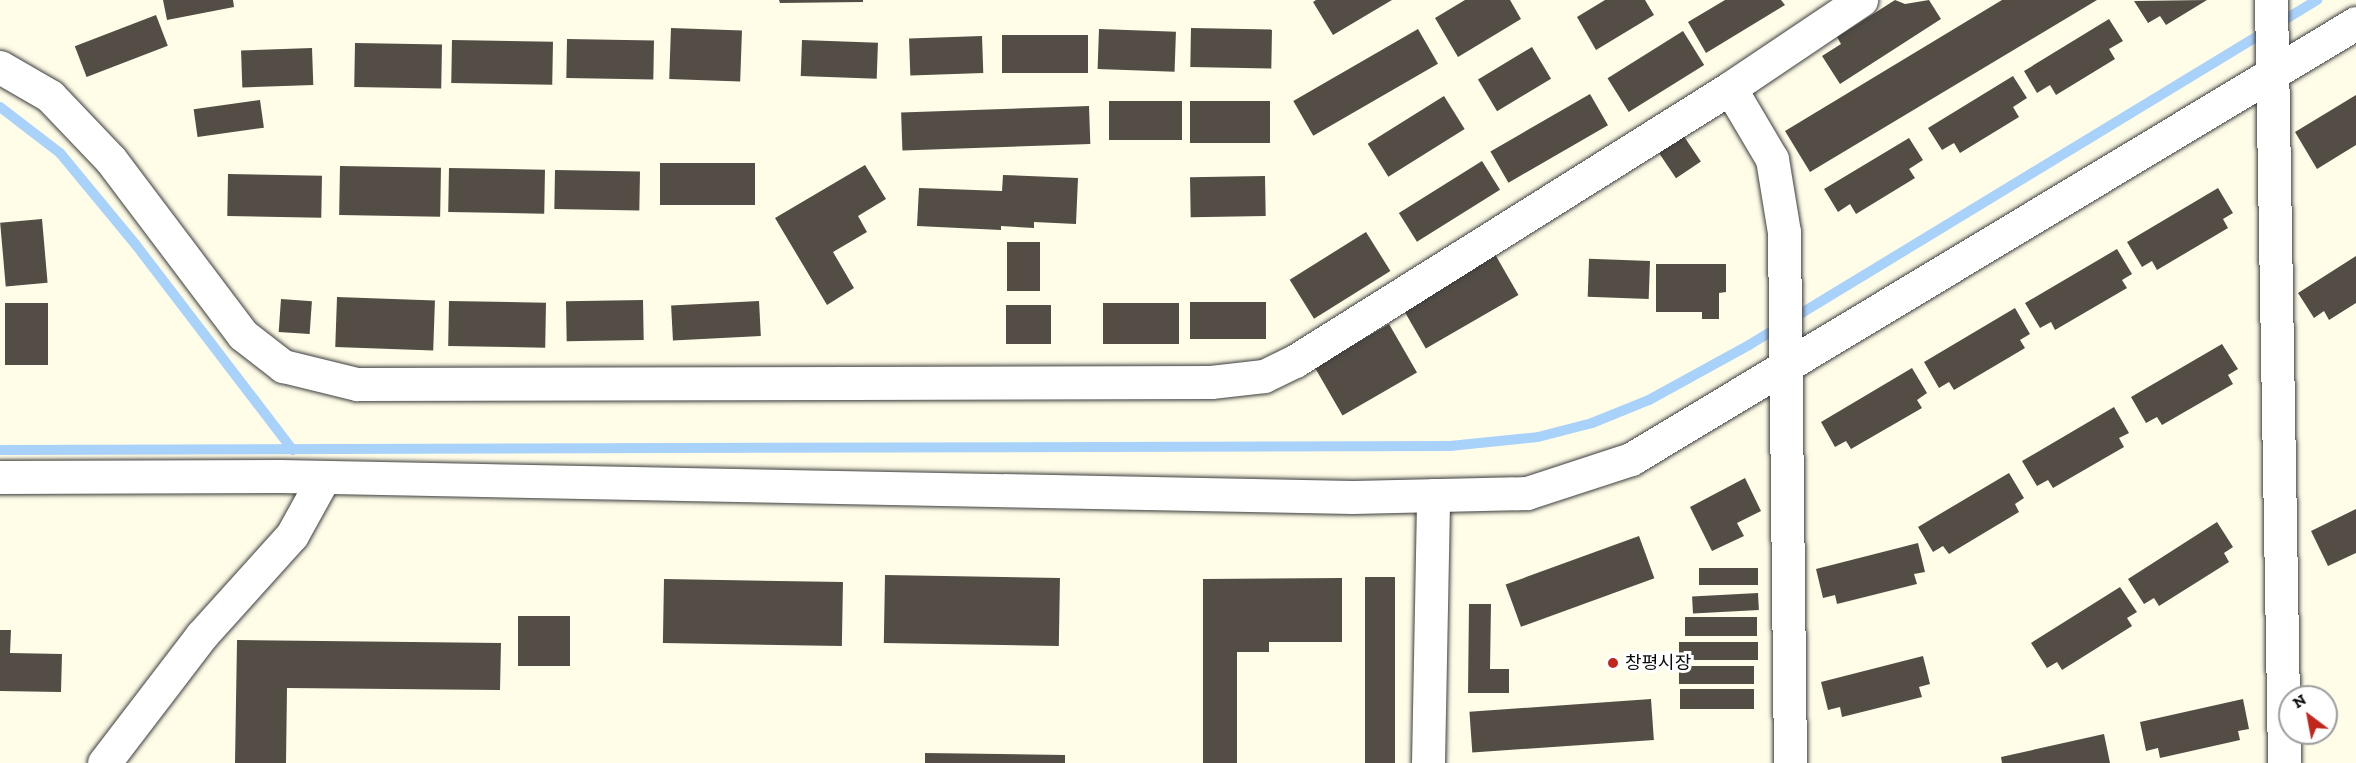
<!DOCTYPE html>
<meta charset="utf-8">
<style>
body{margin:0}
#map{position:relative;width:2356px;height:763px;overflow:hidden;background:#fffde8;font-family:"Zilla Slab","Noto Sans KR",serif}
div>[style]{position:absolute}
.stream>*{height:10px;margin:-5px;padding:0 5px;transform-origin:5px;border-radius:5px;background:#a9d2fa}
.building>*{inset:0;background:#534d46;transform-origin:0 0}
.roads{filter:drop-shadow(0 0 2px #3d3d3d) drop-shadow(0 0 2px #3d3d3d)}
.minor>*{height:33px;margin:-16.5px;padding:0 16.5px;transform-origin:16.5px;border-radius:16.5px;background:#fff}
.tertiary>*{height:33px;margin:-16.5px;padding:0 16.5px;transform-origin:16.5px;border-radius:16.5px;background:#fff}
.dots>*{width:16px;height:16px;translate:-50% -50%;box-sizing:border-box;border:3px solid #fff;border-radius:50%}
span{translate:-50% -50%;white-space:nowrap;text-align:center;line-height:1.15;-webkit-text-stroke:6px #fff;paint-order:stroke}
.poi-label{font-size:18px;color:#0a0a0a}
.left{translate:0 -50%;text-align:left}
.north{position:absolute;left:2278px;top:685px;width:60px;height:60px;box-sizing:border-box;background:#fff;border:2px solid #9d9d9d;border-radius:50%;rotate:328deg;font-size:16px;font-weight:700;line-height:24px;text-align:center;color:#0a0a0a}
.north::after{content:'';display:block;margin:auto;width:21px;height:27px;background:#c1271c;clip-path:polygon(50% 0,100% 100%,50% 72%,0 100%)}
</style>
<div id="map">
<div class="stream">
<div style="left:0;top:107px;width:76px;rotate:37.5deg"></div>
<div style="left:60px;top:153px;width:119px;rotate:50.4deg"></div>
<div style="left:136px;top:245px;width:258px;rotate:52.6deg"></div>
<div style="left:0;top:450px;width:1450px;rotate:-0.16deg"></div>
<div style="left:1450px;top:446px;width:88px;rotate:-5.8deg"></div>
<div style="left:1538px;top:437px;width:56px;rotate:-14.5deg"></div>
<div style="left:1592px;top:423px;width:61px;rotate:-22deg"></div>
<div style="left:1649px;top:400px;width:114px;rotate:-28.8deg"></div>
<div style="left:1749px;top:345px;width:665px;rotate:-31.27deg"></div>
</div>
<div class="building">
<div style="clip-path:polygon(163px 0,233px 0,234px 7px,167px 20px)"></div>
<div style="clip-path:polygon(779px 0,863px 0,863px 2px,780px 3px)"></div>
<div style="clip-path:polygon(1316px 0,1392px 0,1333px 35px,1313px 2px)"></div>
<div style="clip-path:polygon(1465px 0,1510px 0,1521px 19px,1458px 57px,1435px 18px)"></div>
<div style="clip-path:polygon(1605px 0,1645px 0,1654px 15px,1596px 50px,1577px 17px)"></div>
<div style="clip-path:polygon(1725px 0,1781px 0,1785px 5px,1706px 53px,1688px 22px)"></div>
<div style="clip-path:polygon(1895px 0,1905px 4px,1929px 0,1941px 19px,1840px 84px,1822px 56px,1841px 44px,1837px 37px)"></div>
<div style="clip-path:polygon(2002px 0,2097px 0,1810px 172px,1785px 131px)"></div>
<div style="clip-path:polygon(2207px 0,2166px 25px,2160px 16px,2148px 23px,2134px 1px)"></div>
<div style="left:156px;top:15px;width:33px;height:87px;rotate:69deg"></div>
<div style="clip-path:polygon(2109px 19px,2123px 41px,2109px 49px,2115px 59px,2056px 95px,2050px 85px,2037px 93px,2024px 71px)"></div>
<div style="left:671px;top:28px;width:71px;height:51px;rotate:2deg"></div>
<div style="left:1191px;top:28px;width:81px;height:39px;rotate:1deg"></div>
<div style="left:1099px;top:29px;width:77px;height:40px;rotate:2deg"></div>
<div style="left:1418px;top:29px;width:40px;height:144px;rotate:60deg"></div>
<div style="left:1683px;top:31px;width:40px;height:89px;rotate:58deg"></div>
<div style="left:1088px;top:35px;width:38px;height:86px;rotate:90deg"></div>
<div style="left:982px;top:36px;width:37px;height:73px;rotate:88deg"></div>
<div style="left:567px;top:39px;width:87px;height:39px;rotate:1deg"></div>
<div style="left:452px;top:40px;width:101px;height:43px;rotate:1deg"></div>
<div style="left:802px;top:40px;width:76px;height:36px;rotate:2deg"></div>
<div style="left:355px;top:43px;width:87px;height:44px;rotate:1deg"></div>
<div style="left:1532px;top:47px;width:37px;height:63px;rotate:59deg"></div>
<div style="left:312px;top:48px;width:37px;height:71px;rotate:88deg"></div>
<div style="clip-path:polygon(2013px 76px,2027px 98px,2013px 107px,2019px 117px,1960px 153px,1954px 143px,1942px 150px,1928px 128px)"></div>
<div style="left:1590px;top:94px;width:36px;height:115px;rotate:60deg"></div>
<div style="clip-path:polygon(2356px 95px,2356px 145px,2317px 169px,2295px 132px)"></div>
<div style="left:1444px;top:96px;width:39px;height:90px;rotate:58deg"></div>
<div style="left:260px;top:100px;width:28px;height:67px;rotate:82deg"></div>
<div style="left:1182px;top:101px;width:39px;height:73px;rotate:90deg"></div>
<div style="left:1270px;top:101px;width:42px;height:80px;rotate:90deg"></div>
<div style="left:1089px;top:106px;width:38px;height:188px;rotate:88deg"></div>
<div style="left:1683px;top:135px;width:32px;height:30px;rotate:56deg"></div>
<div style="clip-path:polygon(1909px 138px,1923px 160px,1909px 169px,1915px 178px,1856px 214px,1850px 204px,1838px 212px,1824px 189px)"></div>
<div style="left:1482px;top:161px;width:34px;height:98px;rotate:58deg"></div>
<div style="left:660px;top:163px;width:95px;height:42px"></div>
<div style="clip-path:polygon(865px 165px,886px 199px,858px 216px,867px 232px,833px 252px,854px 288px,827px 305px,775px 218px)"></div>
<div style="left:340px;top:166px;width:101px;height:49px;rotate:1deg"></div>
<div style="left:449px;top:168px;width:96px;height:44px;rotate:1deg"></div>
<div style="left:555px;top:170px;width:85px;height:39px;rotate:1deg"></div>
<div style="left:228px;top:174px;width:94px;height:42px;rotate:1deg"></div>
<div style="clip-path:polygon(1003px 175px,1078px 178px,1076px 224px,1034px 222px,1034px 228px,1001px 226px,1001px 230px,917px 226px,919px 188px,1002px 191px)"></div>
<div style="left:1265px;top:176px;width:40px;height:75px;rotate:89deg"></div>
<div style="clip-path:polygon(2218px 188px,2233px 213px,2223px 219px,2228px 228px,2157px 270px,2152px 261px,2142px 267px,2127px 242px)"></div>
<div style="left:42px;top:219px;width:64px;height:42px;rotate:85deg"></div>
<div style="left:1366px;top:232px;width:46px;height:90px;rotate:58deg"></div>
<div style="left:1007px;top:242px;width:33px;height:49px"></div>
<div style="left:1492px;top:249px;width:53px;height:107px;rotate:60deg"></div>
<div style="clip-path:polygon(2117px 249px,2132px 274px,2122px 280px,2127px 288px,2055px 330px,2051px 322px,2040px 328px,2025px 303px)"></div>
<div style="clip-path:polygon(2356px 256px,2356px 303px,2329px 320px,2324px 311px,2314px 318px,2298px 293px)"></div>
<div style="left:1650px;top:261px;width:38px;height:61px;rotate:92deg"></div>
<div style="clip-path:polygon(1656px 264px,1726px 264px,1726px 292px,1719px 293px,1719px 319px,1702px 319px,1702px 312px,1656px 312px)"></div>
<div style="left:337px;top:297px;width:98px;height:50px;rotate:2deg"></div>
<div style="left:281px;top:299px;width:31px;height:33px;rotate:4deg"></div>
<div style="left:643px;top:300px;width:40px;height:77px;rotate:89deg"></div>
<div style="left:449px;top:301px;width:97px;height:45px;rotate:1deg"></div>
<div style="left:759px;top:301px;width:35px;height:88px;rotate:87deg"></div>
<div style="left:1266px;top:302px;width:37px;height:76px;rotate:90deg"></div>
<div style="left:5px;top:303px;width:43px;height:62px"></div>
<div style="left:1179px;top:303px;width:41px;height:76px;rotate:90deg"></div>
<div style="left:1051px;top:305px;width:39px;height:45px;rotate:90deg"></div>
<div style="clip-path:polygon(2015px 308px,2030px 334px,2020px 340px,2025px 348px,1954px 390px,1949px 382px,1939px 388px,1924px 362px)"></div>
<div style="left:1389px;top:324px;width:56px;height:86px;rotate:60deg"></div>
<div style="clip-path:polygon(2222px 344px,2238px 369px,2228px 375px,2233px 384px,2162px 425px,2157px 417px,2146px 423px,2131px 397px)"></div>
<div style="clip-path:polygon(1912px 368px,1927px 393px,1917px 400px,1922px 408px,1851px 449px,1846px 441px,1835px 447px,1821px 422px)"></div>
<div style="clip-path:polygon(2114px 407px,2129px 433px,2119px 438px,2124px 447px,2053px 488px,2048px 480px,2037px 486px,2022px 461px)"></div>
<div style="clip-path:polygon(2009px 473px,2024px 498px,2015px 504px,2019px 512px,1949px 554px,1943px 546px,1933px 552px,1918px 527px)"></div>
<div style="clip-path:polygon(1745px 478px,1761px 511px,1737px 523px,1744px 536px,1712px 551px,1690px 507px)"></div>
<div style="clip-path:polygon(2356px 509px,2356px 553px,2328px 566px,2311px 531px)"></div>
<div style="clip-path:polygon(2217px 522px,2233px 547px,2224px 553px,2229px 562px,2159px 606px,2154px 598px,2144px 604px,2128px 579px)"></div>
<div style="left:1639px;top:536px;width:45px;height:142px;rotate:70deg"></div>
<div style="clip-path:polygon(1918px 543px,1925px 572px,1914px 574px,1917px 584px,1837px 604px,1835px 595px,1823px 598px,1816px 569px)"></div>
<div style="left:1758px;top:568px;width:17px;height:59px;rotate:90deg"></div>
<div style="left:885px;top:575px;width:175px;height:68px;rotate:1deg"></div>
<div style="left:1365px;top:577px;width:30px;height:186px"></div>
<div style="clip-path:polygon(1342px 578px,1342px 642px,1269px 642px,1269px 652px,1237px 652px,1237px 763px,1203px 763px,1203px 579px)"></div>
<div style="left:664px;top:579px;width:179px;height:64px;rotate:1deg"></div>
<div style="clip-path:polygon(2120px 587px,2137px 612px,2127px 618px,2132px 626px,2062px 670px,2057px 662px,2047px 668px,2031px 643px)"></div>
<div style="left:1758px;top:593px;width:17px;height:66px;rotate:87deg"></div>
<div style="clip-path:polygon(1469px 604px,1491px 604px,1490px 669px,1509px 669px,1509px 693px,1468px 693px)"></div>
<div style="left:518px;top:616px;width:52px;height:50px"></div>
<div style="left:1757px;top:617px;width:19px;height:72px;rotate:90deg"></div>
<div style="clip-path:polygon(0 630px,11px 630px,10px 653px,62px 654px,61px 692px,0 691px)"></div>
<div style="clip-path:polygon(237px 640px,501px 643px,500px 690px,287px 688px,286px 763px,235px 763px)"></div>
<div style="left:1758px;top:642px;width:18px;height:79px;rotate:90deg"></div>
<div style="clip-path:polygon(1923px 656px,1930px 684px,1919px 687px,1922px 697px,1842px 717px,1840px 707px,1828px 710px,1821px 682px)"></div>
<div style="left:1754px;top:666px;width:18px;height:75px;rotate:90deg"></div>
<div style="left:1754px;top:689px;width:20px;height:74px;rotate:90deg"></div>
<div style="left:1651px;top:699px;width:41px;height:182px;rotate:86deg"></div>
<div style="clip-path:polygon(2243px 699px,2249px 729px,2238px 731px,2240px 740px,2160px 758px,2158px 748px,2146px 751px,2140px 722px)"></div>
<div style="clip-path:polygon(2104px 734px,2110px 763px,2002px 763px,2001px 757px)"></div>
<div style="clip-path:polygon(925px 753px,1065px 755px,1065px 763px,925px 763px)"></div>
</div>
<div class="roads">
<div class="minor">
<div style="left:2271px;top:0;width:763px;rotate:89.02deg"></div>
<div style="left:0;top:67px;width:58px;rotate:30.1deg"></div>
<div style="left:50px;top:96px;width:88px;rotate:46.4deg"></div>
<div style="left:111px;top:160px;width:219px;rotate:53deg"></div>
<div style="left:243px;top:335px;width:51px;rotate:37.8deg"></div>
<div style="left:283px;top:366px;width:76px;rotate:13.7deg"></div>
<div style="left:357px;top:384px;width:854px;rotate:-0.13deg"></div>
<div style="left:1211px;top:382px;width:53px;rotate:-6.5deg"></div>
<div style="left:1264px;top:376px;width:34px;rotate:-26deg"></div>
<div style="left:1295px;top:361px;width:514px;rotate:-32.11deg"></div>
<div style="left:1730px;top:88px;width:158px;rotate:-33.9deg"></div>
<div style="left:1730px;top:88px;width:82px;rotate:59.4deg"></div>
<div style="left:1772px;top:159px;width:74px;rotate:80.7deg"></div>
<div style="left:1784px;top:232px;width:531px;rotate:89.35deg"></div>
<div style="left:104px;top:763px;width:160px;rotate:-52.6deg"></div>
<div style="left:201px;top:636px;width:136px;rotate:-48deg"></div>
<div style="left:292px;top:535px;width:66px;rotate:-61.1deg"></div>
<div style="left:1428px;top:763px;width:268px;rotate:-88.9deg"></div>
</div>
<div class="tertiary">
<div style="left:0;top:477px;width:280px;rotate:-0.2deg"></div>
<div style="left:280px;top:476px;width:1073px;rotate:1.12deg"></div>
<div style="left:1353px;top:497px;width:174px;rotate:-1.3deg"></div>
<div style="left:1527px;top:493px;width:109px;rotate:-18.1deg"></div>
<div style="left:1631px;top:459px;width:846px;rotate:-31.02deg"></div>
</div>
</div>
<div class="dots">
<div style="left:1613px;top:663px;background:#c1271c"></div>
</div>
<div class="poi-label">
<span class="left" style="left:1625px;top:663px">창평시장</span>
</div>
<div class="north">N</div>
</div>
